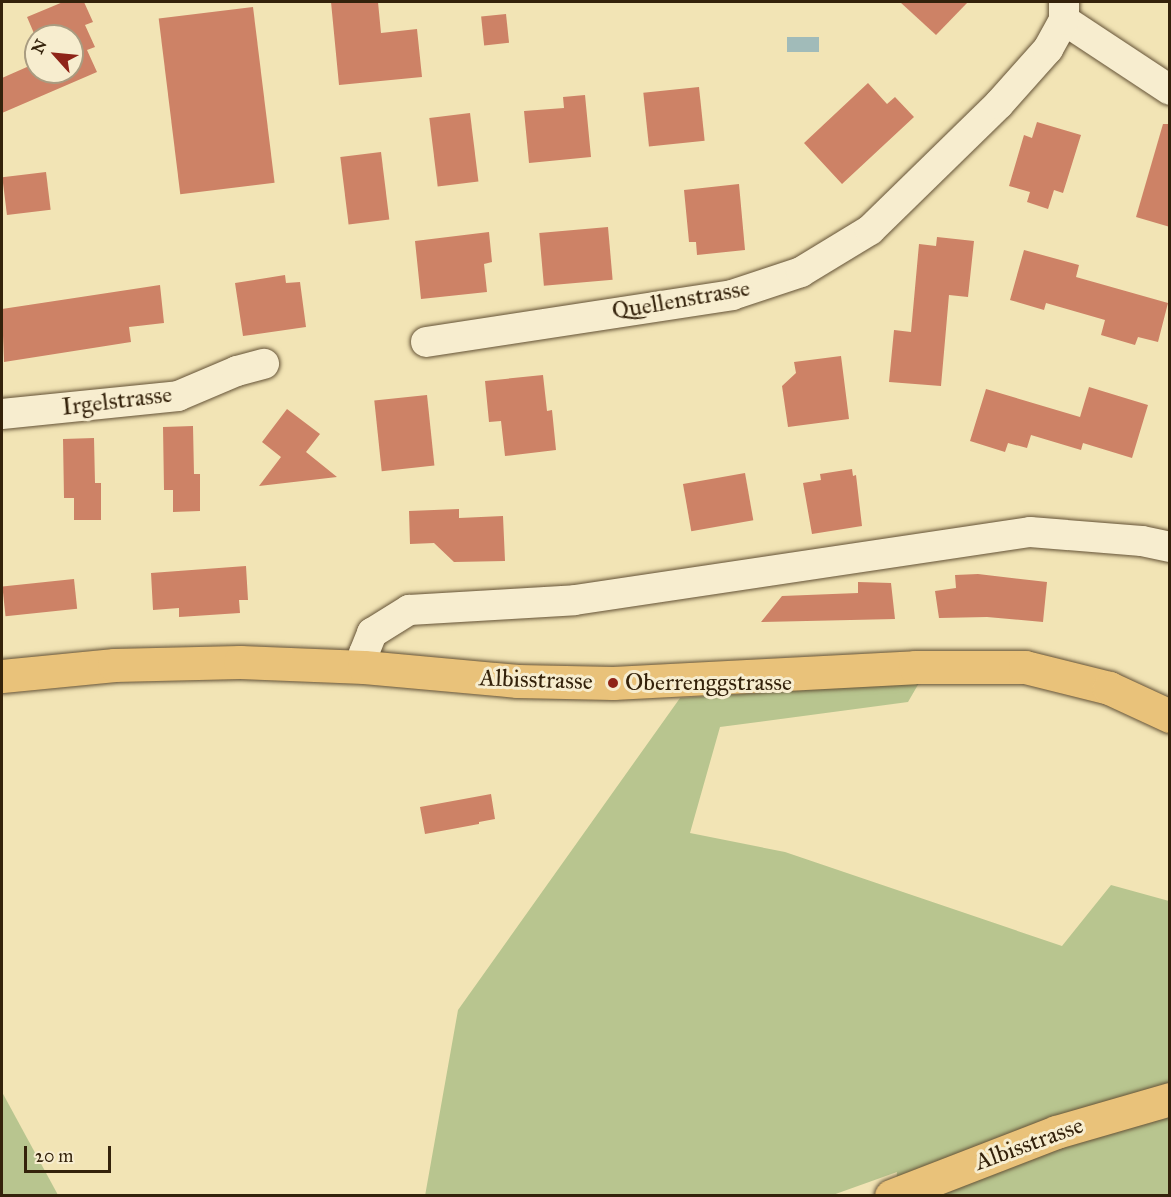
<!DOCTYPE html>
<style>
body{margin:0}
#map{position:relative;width:1171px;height:1197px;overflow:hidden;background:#f2e4b5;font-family:"IM FELL Great Primer",serif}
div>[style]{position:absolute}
.green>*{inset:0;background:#b8c58f}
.water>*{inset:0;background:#a1bbb9;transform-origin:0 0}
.building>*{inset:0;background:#cd8266;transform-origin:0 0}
.roads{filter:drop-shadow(0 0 2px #645236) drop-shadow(0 0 2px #645236)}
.minor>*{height:30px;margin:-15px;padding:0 15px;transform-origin:15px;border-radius:15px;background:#f7edcf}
.major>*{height:33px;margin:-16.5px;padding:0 16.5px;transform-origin:16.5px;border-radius:16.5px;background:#e9c27a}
.dots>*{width:16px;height:16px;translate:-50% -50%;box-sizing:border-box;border:3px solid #f7edcf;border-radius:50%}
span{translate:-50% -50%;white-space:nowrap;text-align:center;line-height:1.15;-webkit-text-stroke:6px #f7edcf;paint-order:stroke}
.street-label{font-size:24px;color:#34220b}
.poi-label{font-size:24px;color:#34220b}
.left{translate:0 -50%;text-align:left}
.frame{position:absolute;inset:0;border:3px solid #34220b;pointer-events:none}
.north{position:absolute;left:24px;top:24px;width:60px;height:60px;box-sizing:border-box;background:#f7edcf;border:2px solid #a99c81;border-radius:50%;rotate:297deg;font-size:16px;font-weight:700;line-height:24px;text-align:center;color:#34220b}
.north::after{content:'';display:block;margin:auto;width:21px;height:27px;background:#8f2418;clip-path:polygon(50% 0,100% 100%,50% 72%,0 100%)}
.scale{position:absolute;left:24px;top:1146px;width:87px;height:27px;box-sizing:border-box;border:3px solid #34220b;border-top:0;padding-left:8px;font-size:18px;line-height:21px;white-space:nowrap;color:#34220b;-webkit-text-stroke:4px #f7edcf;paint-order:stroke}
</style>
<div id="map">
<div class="green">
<div style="clip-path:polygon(919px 683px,908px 702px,720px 727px,690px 833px,785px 852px,1062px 946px,1111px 885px,1169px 901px,1169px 1195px,895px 1195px,897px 1172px,830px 1196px,425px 1196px,458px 1010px,680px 698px)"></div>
<div style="clip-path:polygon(2px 1092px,58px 1195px,2px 1195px)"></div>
</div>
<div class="water">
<div style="left:787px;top:37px;width:32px;height:15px"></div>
</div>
<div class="building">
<div style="clip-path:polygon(63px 2px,84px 2px,93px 22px,85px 25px,95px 47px,87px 50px,97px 72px,2px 113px,2px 78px,36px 63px,36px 72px,72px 72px,72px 36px,36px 38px,27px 17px)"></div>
<div style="clip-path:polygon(331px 2px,378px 2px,381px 33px,417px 29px,422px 77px,339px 85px)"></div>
<div style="clip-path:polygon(900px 2px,968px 2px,936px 35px)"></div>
<div style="left:253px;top:7px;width:177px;height:95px;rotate:83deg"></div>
<div style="left:506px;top:14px;width:29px;height:25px;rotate:84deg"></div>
<div style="clip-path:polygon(868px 83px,887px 104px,895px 97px,914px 117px,842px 184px,804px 143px)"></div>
<div style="left:699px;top:87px;width:54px;height:56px;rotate:84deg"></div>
<div style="clip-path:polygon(585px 95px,591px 157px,529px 163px,524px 111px,564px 108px,563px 97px)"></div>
<div style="left:470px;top:113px;width:69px;height:41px;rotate:83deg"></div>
<div style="clip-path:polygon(1037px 122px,1081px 135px,1063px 193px,1054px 190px,1048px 209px,1027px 202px,1030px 192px,1009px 186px,1024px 135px,1032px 138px)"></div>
<div style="clip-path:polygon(1163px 124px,1170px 124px,1170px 227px,1136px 217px)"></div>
<div style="left:381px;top:152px;width:68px;height:41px;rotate:83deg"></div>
<div style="left:46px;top:172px;width:38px;height:44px;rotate:83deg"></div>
<div style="clip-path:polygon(739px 184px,745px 250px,697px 255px,696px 242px,689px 242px,684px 190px)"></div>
<div style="left:608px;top:227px;width:53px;height:69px;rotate:85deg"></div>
<div style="clip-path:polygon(489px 232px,492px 262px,484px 264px,487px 292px,421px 299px,415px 241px)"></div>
<div style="clip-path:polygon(937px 237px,974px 241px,968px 297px,949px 295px,941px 386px,889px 382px,894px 330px,911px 332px,919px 244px,936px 246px)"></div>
<div style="clip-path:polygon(1024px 250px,1079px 265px,1076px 277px,1168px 303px,1158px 342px,1138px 337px,1135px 345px,1101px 335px,1105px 320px,1046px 303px,1044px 310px,1010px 300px)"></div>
<div style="clip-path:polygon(285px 275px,286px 283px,300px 282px,306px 327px,243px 336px,235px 283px)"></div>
<div style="clip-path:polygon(160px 285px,164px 323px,129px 327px,131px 342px,4px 362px,2px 309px)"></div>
<div style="clip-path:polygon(841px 356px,849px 419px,788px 427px,782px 386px,796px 373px,794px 362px)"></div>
<div style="clip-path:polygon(543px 375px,547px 411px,552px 410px,556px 450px,505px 456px,501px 421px,489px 422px,485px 381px)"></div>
<div style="clip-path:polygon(1089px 387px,1148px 405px,1132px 458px,1083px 443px,1081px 450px,1031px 435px,1027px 448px,1008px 443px,1005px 452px,970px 441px,986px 389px,1080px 417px)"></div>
<div style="left:427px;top:395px;width:71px;height:53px;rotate:84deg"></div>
<div style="clip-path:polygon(287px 409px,320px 434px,306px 452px,337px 477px,259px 486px,281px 457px,262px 442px)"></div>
<div style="clip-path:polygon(193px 426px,194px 474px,200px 474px,200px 511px,173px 512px,173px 490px,164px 490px,163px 427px)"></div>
<div style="clip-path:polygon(94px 438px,95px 483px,101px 483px,101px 520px,74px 520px,74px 498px,64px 498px,63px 439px)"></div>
<div style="clip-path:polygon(852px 469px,853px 476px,856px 475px,862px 526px,812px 534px,803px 483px,821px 480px,820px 474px)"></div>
<div style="left:745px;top:473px;width:48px;height:63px;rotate:80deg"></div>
<div style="clip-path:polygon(459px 509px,459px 518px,503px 516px,505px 561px,454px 562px,434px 543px,410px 544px,409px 511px)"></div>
<div style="clip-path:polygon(246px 566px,248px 600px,239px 600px,240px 613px,179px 617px,179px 608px,153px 610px,151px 573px)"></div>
<div style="clip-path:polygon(978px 574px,1047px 582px,1043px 622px,987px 617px,939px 618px,935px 591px,956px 588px,955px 575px)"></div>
<div style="left:74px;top:579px;width:30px;height:72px;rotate:84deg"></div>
<div style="clip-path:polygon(858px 582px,891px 583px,895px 619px,761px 622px,782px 596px,858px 593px)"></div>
<div style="clip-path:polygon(491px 794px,495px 819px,479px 822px,479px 824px,425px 834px,420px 807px)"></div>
</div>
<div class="roads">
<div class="minor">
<div style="left:1064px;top:20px;width:127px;rotate:33.4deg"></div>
<div style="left:426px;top:342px;width:310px;rotate:-8.7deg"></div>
<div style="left:732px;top:295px;width:73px;rotate:-18.4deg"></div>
<div style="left:801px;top:272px;width:81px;rotate:-31.3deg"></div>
<div style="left:870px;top:230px;width:180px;rotate:-44.3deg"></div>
<div style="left:999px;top:104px;width:74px;rotate:-48.3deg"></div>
<div style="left:1048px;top:49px;width:33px;rotate:-61deg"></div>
<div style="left:1064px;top:20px;width:18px;rotate:-90deg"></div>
<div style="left:2px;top:414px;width:177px;rotate:-5.8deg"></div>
<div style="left:178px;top:396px;width:64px;rotate:-23deg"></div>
<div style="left:237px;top:371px;width:28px;rotate:-15deg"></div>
<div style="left:364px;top:667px;width:14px;rotate:-90deg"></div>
<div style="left:364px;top:653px;width:22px;rotate:-68deg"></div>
<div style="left:372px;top:633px;width:44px;rotate:-31.9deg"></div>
<div style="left:409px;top:610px;width:166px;rotate:-3.4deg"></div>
<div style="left:575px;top:600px;width:460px;rotate:-8.5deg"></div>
<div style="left:1030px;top:532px;width:112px;rotate:4.6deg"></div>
<div style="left:1142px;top:541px;width:29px;rotate:12deg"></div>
</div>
<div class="major">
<div style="left:2px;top:676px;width:113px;rotate:-5.6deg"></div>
<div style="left:114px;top:665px;width:126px;rotate:-1.4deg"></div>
<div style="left:240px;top:662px;width:124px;rotate:2.3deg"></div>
<div style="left:364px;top:667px;width:154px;rotate:5.2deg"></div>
<div style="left:517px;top:681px;width:96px;rotate:1.2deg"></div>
<div style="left:613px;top:683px;width:302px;rotate:-3deg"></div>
<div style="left:915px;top:667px;width:110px"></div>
<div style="left:1025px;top:667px;width:87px;rotate:14deg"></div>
<div style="left:1109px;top:688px;width:67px;rotate:24.7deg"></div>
<div style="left:891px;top:1196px;width:177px;rotate:-21.2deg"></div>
<div style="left:1056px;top:1132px;width:119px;rotate:-16.1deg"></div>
</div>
</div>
<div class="dots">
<div style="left:613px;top:683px;background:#8f2418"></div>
</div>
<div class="street-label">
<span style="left:681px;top:300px;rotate:-10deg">Quellenstrasse</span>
<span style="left:117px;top:401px;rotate:-7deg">Irgelstrasse</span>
<span style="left:536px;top:680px;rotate:2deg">Albisstrasse</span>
<span style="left:1029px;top:1144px;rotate:-20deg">Albisstrasse</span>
</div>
<div class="poi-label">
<span class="left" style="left:625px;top:683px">Oberrenggstrasse</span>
</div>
<div class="frame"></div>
<div class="north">N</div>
<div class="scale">20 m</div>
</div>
